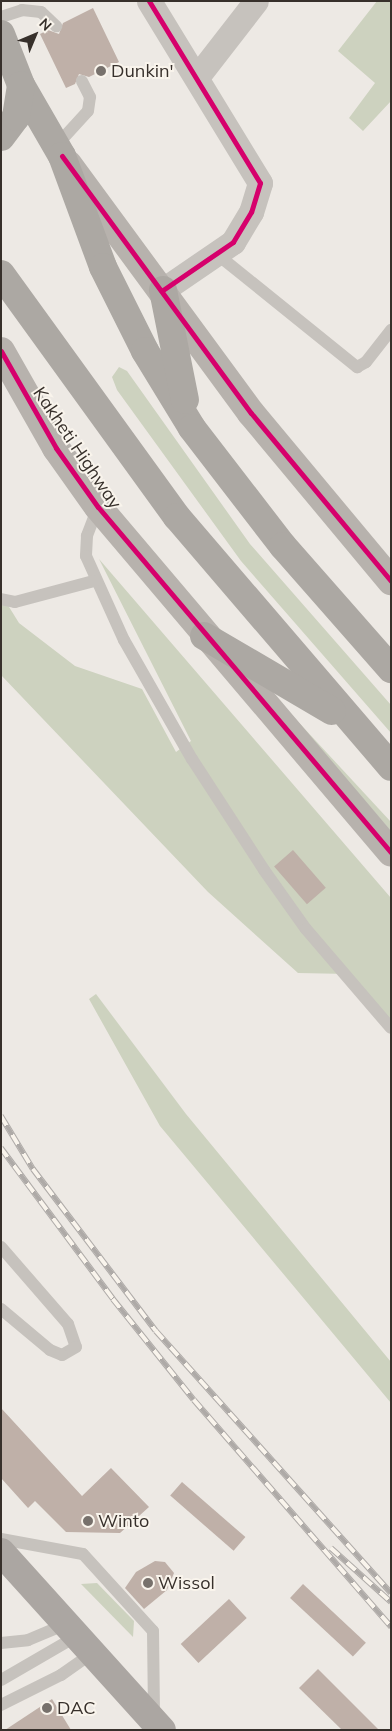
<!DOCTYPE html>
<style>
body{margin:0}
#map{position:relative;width:392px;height:1731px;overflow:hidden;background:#ede9e4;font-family:Mulish,sans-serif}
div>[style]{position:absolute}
.green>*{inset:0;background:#cdd2bf}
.building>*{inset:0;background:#bfb0a8;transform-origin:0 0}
.lane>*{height:12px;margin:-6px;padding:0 6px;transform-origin:6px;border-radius:6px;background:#c6c2bd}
.street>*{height:25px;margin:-12.5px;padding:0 12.5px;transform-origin:12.5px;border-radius:12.5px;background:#c6c2bd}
.secondary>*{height:28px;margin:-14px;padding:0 14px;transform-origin:14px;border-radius:14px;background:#b7b2ad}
.primary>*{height:28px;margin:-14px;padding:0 14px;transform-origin:14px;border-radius:14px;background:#aba6a2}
.highway>*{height:28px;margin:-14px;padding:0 14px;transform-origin:14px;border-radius:14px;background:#aca8a3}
.rail>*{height:5.5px;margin-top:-2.75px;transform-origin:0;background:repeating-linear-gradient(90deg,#f9f4ec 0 11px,#aeaaa7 0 22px);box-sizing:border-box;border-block:1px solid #aeaaa7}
.cycleway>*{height:5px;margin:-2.5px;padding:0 2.5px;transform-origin:2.5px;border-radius:2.5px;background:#d6006c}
.dots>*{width:14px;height:14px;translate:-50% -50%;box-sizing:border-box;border:2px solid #f9f4ec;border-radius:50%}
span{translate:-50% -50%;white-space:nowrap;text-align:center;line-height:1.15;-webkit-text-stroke:4px #f9f4ec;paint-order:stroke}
.poi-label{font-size:18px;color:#37302b}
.left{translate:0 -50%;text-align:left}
.street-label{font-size:18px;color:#37302b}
.frame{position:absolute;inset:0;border:2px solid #37302b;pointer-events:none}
.north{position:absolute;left:10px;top:10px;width:50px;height:50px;-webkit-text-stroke:4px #f9f4ec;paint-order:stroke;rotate:45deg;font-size:14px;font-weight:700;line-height:20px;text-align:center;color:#37302b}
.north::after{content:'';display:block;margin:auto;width:18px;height:22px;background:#37302b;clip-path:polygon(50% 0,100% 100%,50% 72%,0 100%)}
</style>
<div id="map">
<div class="green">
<div style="clip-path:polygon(377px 1px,391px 1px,391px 101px,363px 131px,349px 118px,375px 83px,338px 51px)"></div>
<div style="clip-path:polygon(119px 367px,127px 371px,250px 544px,391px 705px,391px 733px,241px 561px,117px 390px,112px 377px)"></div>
<div style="clip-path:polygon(99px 559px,391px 898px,391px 1025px,348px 974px,298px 973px,208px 892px,1px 675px,1px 594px,19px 623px,75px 666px,142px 689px,176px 752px,191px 741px)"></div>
<div style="clip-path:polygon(265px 686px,391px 822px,391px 831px)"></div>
<div style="clip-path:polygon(96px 994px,186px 1114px,391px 1362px,391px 1403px,160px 1126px,89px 999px)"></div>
<div style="clip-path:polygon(97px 1583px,134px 1621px,133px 1637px,81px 1584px)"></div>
</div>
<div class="building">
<div style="clip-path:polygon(93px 8px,119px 62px,89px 77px,79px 74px,75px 84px,66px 88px,40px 34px,48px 30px,59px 34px,63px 23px)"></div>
<div style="left:293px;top:850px;width:50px;height:25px;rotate:49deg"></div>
<div style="clip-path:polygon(1px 1408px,82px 1496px,111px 1468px,149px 1507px,120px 1533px,66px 1532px,35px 1501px,28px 1508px,1px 1478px)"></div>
<div style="left:182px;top:1482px;width:84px;height:18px;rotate:41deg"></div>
<div style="clip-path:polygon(155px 1561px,165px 1562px,174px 1573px,167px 1590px,144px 1609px,125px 1588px,136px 1572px)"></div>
<div style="left:303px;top:1584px;width:86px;height:19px;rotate:43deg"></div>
<div style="left:229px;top:1599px;width:26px;height:66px;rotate:47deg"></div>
<div style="clip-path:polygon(318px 1669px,379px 1730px,342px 1730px,299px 1688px)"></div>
<div style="clip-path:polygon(52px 1699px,71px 1730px,5px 1730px)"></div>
</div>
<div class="lane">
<div style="left:1px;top:17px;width:22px;rotate:-18deg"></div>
<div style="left:22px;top:10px;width:19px;rotate:6deg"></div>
<div style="left:41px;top:12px;width:21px;rotate:43deg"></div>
<div style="left:56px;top:146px;width:47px;rotate:-47.6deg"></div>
<div style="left:88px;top:111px;width:14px;rotate:-82deg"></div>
<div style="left:90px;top:97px;width:18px;rotate:-117deg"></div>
<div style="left:218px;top:255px;width:179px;rotate:38.9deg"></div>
<div style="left:357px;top:367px;width:10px;rotate:-29deg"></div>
<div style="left:366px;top:362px;width:41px;rotate:-52deg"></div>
<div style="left:98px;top:507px;width:31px;rotate:111deg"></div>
<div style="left:87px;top:536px;width:20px;rotate:93deg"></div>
<div style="left:86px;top:556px;width:92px;rotate:65.7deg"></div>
<div style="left:124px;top:640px;width:137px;rotate:60.3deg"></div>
<div style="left:192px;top:759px;width:132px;rotate:57deg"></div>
<div style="left:264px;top:870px;width:72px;rotate:54.6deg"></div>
<div style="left:306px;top:929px;width:130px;rotate:49.4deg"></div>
<div style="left:1px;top:599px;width:14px;rotate:12deg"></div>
<div style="left:15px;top:602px;width:82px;rotate:-14.9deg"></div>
<div style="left:1px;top:1247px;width:102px;rotate:49deg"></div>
<div style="left:68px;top:1324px;width:24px;rotate:71deg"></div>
<div style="left:76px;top:1347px;width:16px;rotate:150deg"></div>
<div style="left:62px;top:1355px;width:13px;rotate:-157deg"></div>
<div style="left:50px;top:1350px;width:64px;rotate:-140.1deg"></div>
<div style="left:1px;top:1539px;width:83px;rotate:10.4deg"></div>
<div style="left:83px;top:1554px;width:104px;rotate:47.7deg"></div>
<div style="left:153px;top:1631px;width:86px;rotate:89.3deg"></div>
<div style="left:1px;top:1643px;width:27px;rotate:-6deg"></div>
<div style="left:28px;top:1640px;width:41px;rotate:-22.8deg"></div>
<div style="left:1px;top:1680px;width:88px;rotate:-30.1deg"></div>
<div style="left:1px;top:1705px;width:67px;rotate:-26.6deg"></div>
<div style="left:61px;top:1675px;width:38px;rotate:-35deg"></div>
</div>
<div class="street">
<div style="left:149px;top:1px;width:213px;rotate:58.6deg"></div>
<div style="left:260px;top:183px;width:30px;rotate:107deg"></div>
<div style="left:251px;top:212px;width:35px;rotate:121deg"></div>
<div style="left:233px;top:242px;width:85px;rotate:145.6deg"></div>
<div style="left:197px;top:77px;width:96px;rotate:-52.2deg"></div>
</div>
<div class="secondary">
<div style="left:68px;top:164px;width:309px;rotate:53.7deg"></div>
<div style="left:251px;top:413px;width:219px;rotate:50.2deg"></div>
<div style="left:1px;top:351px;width:112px;rotate:60.4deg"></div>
<div style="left:56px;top:448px;width:72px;rotate:54.6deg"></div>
<div style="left:98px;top:507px;width:453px;rotate:49.7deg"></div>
</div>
<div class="primary">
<div style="left:1px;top:1552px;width:240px;rotate:47.9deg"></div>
</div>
<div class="highway">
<div style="left:1px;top:34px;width:55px;rotate:68.6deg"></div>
<div style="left:21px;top:85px;width:82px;rotate:60deg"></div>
<div style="left:62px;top:156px;width:118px;rotate:69.7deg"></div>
<div style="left:103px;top:267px;width:94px;rotate:63.4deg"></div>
<div style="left:145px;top:351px;width:90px;rotate:58.6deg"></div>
<div style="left:192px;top:428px;width:149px;rotate:52.4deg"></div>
<div style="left:283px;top:546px;width:164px;rotate:48.7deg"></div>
<div style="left:1px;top:137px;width:25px;rotate:-53deg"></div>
<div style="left:16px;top:117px;width:32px;rotate:-81deg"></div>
<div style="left:1px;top:274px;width:300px;rotate:54.1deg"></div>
<div style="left:177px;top:517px;width:329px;rotate:49.4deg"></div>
<div style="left:163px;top:290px;width:112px;rotate:78.7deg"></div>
<div style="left:204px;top:636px;width:148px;rotate:30.4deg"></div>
</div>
<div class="rail">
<div style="left:1px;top:1116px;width:62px;rotate:58.9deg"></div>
<div style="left:33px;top:1169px;width:203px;rotate:52.8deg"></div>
<div style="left:156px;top:1331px;width:352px;rotate:48.1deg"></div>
<div style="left:1px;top:1148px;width:188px;rotate:53.4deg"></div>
<div style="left:113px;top:1299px;width:129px;rotate:51.3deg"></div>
<div style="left:194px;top:1400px;width:301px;rotate:49deg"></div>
<div style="left:331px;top:1548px;width:81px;rotate:42deg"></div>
</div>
<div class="cycleway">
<div style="left:149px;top:1px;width:213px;rotate:58.6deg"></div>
<div style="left:260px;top:183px;width:30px;rotate:107deg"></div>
<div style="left:251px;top:212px;width:35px;rotate:121deg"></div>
<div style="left:233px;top:242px;width:85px;rotate:145.6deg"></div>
<div style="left:62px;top:156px;width:319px;rotate:53.7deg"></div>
<div style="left:251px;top:413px;width:219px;rotate:50.2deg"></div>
<div style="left:1px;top:351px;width:112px;rotate:60.4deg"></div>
<div style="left:56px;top:448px;width:72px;rotate:54.6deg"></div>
<div style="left:98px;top:507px;width:453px;rotate:49.7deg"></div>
</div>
<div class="dots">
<div style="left:101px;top:71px;background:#77716c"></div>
<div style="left:88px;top:1521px;background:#77716c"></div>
<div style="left:148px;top:1583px;background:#77716c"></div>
<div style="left:47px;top:1708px;background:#77716c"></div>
</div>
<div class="poi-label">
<span class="left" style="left:111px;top:71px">Dunkin'</span>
<span class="left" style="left:98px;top:1521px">Winto</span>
<span class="left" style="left:158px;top:1583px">Wissol</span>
<span class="left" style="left:57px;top:1708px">DAC</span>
</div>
<div class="street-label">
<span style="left:77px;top:448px;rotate:56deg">Kakheti Highway</span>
</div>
<div class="frame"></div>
<div class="north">N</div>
</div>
